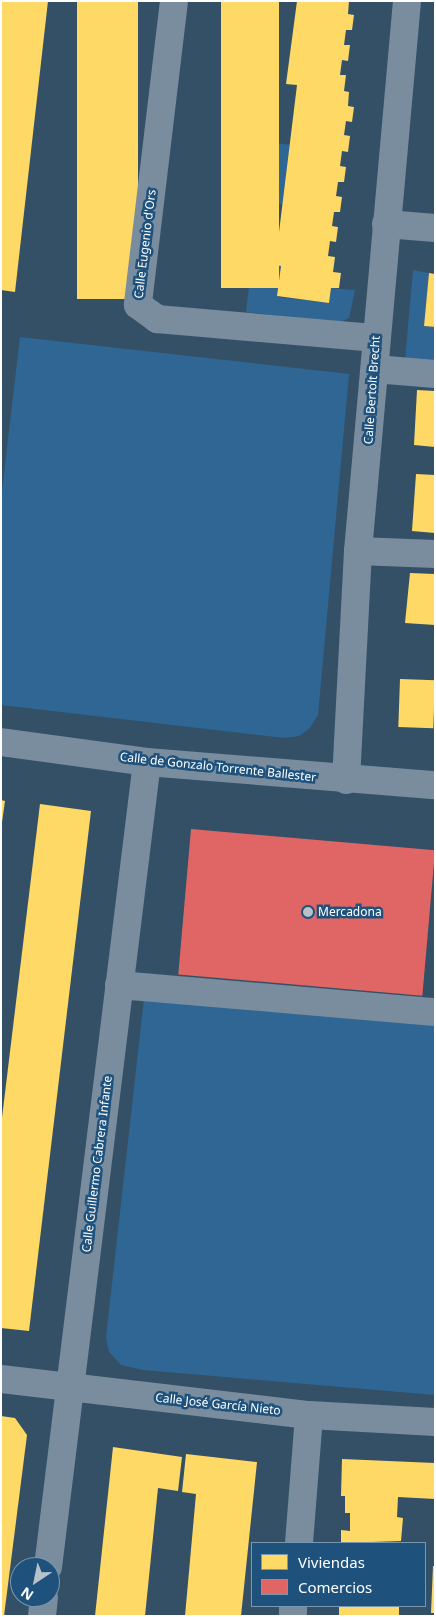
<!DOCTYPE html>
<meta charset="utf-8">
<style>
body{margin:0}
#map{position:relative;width:436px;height:1617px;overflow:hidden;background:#345067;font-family:"Noto Sans",sans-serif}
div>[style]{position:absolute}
.green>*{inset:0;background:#2f6693;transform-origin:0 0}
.homes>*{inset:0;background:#ffd966;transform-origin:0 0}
.shops>*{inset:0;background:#e06666;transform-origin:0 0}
.minor>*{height:28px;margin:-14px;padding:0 14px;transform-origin:14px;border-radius:14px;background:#798d9e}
.dots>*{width:14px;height:14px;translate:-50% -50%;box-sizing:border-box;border:2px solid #1e527d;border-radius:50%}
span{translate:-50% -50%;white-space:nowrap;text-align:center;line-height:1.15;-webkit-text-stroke:5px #1e527d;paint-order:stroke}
.street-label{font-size:12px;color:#fff}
.poi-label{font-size:12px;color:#fff}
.left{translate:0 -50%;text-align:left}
.frame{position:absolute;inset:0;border:2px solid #fff;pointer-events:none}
.legend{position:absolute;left:251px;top:1542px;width:175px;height:65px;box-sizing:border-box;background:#1e527d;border:1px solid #7897b1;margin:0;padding:6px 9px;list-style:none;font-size:15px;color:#fff}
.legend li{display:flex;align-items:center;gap:10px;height:25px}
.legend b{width:25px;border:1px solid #7897b1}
.north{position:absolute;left:10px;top:1557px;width:50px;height:50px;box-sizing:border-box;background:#1e527d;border:1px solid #7897b1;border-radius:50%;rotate:214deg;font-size:14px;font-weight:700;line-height:20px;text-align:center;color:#fff}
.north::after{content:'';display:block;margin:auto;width:18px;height:22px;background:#b8c2ca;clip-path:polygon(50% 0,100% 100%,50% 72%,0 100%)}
</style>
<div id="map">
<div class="green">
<div style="left:267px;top:142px;width:23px;height:60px;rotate:7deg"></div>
<div style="clip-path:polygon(252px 262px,281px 266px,278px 297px,329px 303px,331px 288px,355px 290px,349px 318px,338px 323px,246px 312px)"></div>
<div style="clip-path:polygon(413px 270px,429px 273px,424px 326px,435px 327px,435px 362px,405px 360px)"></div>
<div style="clip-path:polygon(20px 337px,349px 374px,318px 715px,309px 729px,299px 736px,285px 738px,1px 705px,1px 499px)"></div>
<div style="clip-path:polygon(144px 999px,435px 1025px,435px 1395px,143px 1370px,121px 1365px,109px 1352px,106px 1337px)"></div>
</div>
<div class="homes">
<div style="clip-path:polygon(1px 1px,48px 1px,15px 292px,1px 290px)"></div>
<div style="left:77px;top:1px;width:61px;height:298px"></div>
<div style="left:221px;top:1px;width:58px;height:287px"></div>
<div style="clip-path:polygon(297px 1px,349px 1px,348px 14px,354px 15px,352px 30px,346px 30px,344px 45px,350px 45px,348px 61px,342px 60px,340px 75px,346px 75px,344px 91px,349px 92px,348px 106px,354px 107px,352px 122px,346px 121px,344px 135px,350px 136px,348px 152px,342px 151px,340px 166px,346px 167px,344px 182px,338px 182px,336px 196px,342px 197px,340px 212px,334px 212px,332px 226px,338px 227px,336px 242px,330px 241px,328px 256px,335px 257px,333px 272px,341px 273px,339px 288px,331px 288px,329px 303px,277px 296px,281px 266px,275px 265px,297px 85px,286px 84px)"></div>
<div style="clip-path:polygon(429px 273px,435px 274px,435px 327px,424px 326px)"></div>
<div style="clip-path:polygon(417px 390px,435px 391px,435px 447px,414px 445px)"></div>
<div style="clip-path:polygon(416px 474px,435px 475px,435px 533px,412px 531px)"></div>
<div style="clip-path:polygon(410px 573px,435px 574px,435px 625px,405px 623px)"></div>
<div style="left:400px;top:679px;width:35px;height:48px;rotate:2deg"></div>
<div style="clip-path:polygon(1px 800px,5px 801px,2px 822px,1px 822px)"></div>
<div style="clip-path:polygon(40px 804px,91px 811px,29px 1331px,1px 1328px,1px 1126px)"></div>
<div style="clip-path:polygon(1px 1416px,15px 1418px,27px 1435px,4px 1616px,1px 1616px)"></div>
<div style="clip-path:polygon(113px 1447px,182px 1457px,178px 1491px,158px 1488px,145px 1616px,95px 1616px)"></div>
<div style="clip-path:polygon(186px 1454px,257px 1462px,241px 1616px,185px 1616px,196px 1494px,182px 1492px)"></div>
<div style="clip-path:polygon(342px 1459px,435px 1463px,435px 1499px,398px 1497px,397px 1517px,403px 1518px,401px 1541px,341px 1543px,341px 1530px,350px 1531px,350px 1513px,345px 1513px,345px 1496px,341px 1496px)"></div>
<div style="clip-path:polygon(433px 1566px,435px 1566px,435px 1613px,431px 1613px)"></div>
<div style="left:339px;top:1606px;width:60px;height:10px"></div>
</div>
<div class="shops">
<div style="left:191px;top:829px;width:245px;height:146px;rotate:5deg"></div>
</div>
<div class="minor">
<div style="left:174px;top:1px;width:306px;rotate:96.8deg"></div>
<div style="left:138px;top:305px;width:24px;rotate:36deg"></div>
<div style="left:157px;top:319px;width:220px;rotate:5deg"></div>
<div style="left:386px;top:224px;width:49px;rotate:4.7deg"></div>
<div style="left:375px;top:369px;width:60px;rotate:4.8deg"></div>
<div style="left:358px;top:551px;width:77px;rotate:2.2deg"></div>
<div style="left:1px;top:742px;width:147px;rotate:7.8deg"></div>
<div style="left:147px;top:762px;width:289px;rotate:4.6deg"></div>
<div style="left:346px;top:780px;width:229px;rotate:-87deg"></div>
<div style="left:358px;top:551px;width:552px;rotate:-84.91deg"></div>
<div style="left:119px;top:985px;width:317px;rotate:4.9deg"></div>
<div style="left:1px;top:1379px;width:310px;rotate:6.7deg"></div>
<div style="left:309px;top:1415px;width:126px;rotate:3.2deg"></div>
<div style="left:299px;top:1543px;width:128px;rotate:-85.5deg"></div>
<div style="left:48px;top:1567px;width:811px;rotate:-82.99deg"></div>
<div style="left:42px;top:1616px;width:19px;rotate:-84deg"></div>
<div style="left:293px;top:1616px;width:10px;rotate:-90deg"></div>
</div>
<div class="dots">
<div style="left:308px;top:912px;background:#b8c2ca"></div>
</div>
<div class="street-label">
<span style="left:145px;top:244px;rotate:-83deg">Calle Eugenio d'Ors</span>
<span style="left:372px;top:390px;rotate:-86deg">Calle Bertolt Brecht</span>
<span style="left:218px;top:767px;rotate:6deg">Calle de Gonzalo Torrente Ballester</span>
<span style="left:97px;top:1164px;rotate:-83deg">Calle Guillermo Cabrera Infante</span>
<span style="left:218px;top:1404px;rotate:6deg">Calle José García Nieto</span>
</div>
<div class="poi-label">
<span class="left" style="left:318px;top:912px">Mercadona</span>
</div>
<div class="frame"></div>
<ul class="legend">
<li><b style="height:14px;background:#ffd966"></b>Viviendas</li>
<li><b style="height:14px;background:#e06666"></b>Comercios</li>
</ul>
<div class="north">N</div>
</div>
